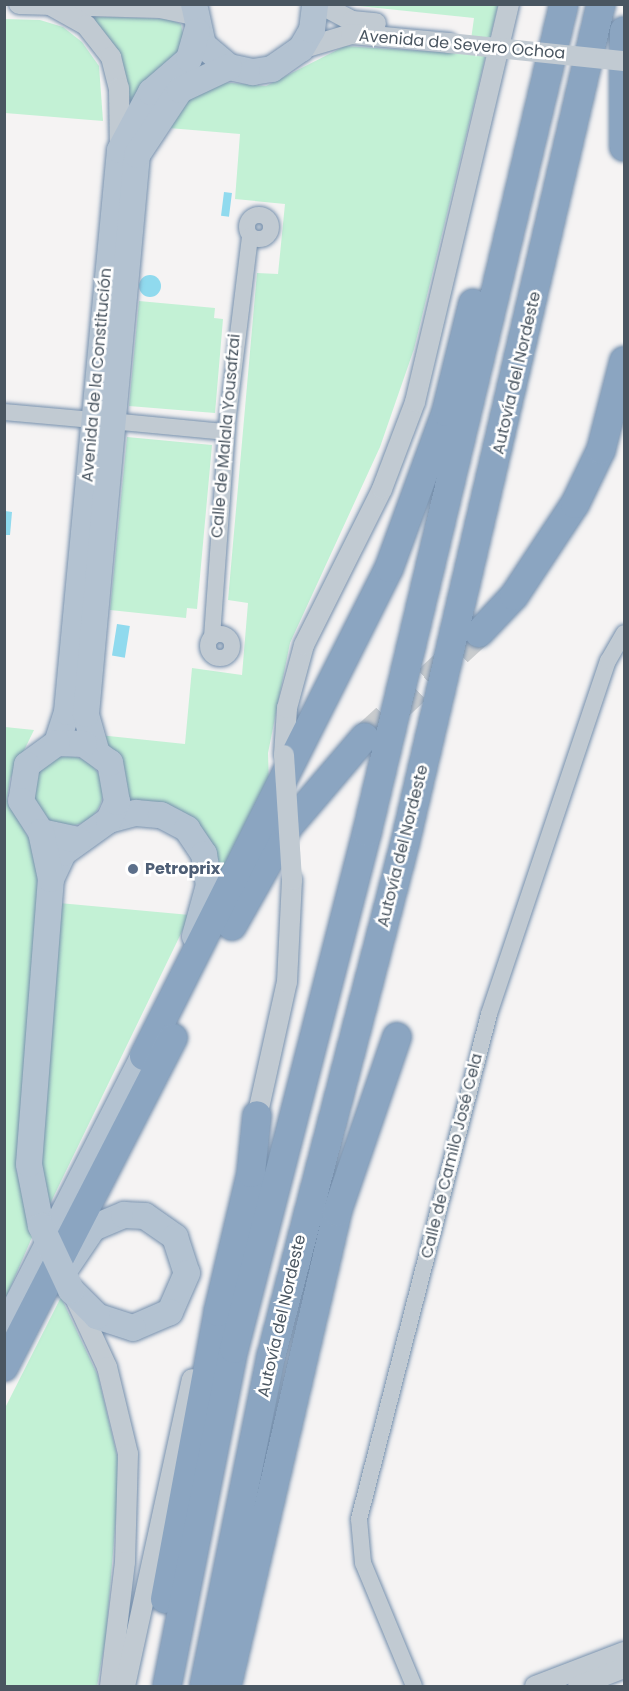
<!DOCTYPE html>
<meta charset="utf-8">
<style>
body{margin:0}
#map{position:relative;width:629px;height:1691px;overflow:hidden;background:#f5f3f3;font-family:Poppins,sans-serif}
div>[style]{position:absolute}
.green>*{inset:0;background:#c3f1d5}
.round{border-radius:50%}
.water>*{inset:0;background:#90daee;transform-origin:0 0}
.motorway-tunnel>*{height:28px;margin-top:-14px;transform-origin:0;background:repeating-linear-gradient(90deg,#caccce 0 28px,transparent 0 42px)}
.roads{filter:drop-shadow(0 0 2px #7690ad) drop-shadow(0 0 2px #7690ad)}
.minor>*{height:16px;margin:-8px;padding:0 8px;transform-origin:8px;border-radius:8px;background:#c1cad2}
.minor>.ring{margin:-8px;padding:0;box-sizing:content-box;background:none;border:16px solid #c1cad2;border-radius:50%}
.tertiary>*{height:20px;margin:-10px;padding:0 10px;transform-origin:10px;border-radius:10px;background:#c1cad2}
.primary>*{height:26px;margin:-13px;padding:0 13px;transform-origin:13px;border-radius:13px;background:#b3c2d1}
.motorway>*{height:28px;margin:-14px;padding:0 14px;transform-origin:14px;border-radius:14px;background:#8ba5c1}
.tertiary-bridge>*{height:20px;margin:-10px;padding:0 10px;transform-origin:10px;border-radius:10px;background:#c1cad2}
.primary-bridge>*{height:26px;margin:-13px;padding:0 13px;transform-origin:13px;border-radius:13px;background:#b3c2d1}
.dots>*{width:16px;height:16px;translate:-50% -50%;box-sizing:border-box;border:3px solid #fff;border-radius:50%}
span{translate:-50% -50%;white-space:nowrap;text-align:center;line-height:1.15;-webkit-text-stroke:5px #fff;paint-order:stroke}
.street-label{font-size:16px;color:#4a5661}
.service-label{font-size:16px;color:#4e5e75;font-weight:700}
.left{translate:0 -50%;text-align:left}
.frame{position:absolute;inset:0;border:6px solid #4a5661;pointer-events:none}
</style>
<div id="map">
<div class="green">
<div style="clip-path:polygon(349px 5px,498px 5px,414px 349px,380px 447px,290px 643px,268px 753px,269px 784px,218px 889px,210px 849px,126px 808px,124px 770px,99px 735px,185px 744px,192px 668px,242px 675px,248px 603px,228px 600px,257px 273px,278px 274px,285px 204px,235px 199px,240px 134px,169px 128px,181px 102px,221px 82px,266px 86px,345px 46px,469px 54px,474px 18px)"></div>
<div style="clip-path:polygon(85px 16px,168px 19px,181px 24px,186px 50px,125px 113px)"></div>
<div style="clip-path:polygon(5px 19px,40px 20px,63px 27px,82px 42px,99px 66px,103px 121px,5px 113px)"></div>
<div style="clip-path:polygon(139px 301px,215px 308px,214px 318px,223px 319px,215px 413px,129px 406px)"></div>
<div style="clip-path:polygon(127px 437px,212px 445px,197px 609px,187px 608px,186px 618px,110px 610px)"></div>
<div style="clip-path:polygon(5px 727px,34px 730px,10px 779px,7px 799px,39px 857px,39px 882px,16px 1169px,33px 1235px,5px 1300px)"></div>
<div class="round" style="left:33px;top:756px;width:70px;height:70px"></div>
<div style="clip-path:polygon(59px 903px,190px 915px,50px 1204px,42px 1186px,39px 1144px)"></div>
<div style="clip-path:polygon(61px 1297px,98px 1376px,120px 1468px,106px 1637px,97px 1686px,5px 1686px,5px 1408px)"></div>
</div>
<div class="water">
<div style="left:224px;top:192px;width:8px;height:24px;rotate:7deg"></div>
<div class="round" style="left:139px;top:275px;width:22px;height:22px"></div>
<div style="clip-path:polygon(5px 511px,12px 512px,10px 535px,5px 535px)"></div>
<div style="left:117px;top:624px;width:13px;height:32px;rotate:9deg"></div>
</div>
<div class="motorway-tunnel">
<div style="left:365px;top:737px;width:154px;rotate:-42.4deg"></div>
</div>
<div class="roads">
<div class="minor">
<div class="ring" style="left:247px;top:215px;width:8px;height:8px"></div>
<div style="left:4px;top:412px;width:89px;rotate:5.1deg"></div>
<div style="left:111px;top:421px;width:116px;rotate:5.5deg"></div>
<div class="ring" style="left:208px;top:634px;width:8px;height:8px"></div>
<div style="left:212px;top:637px;width:222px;rotate:-85.9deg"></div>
<div style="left:228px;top:416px;width:181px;rotate:-83deg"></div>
<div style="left:414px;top:1686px;width:133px;rotate:-112.5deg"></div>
<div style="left:363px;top:1563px;width:44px;rotate:-95.2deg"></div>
<div style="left:359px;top:1519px;width:521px;rotate:-75.56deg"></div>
<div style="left:489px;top:1014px;width:373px;rotate:-71.4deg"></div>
<div style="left:608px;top:661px;width:32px;rotate:-60deg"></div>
</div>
<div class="tertiary">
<div style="left:19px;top:4px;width:141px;rotate:1.6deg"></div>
<div style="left:160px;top:8px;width:34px;rotate:12deg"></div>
<div style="left:320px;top:4px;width:36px;rotate:28deg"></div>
<div style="left:352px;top:21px;width:24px;rotate:5deg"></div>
<div style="left:50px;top:5px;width:41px;rotate:29.1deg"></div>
<div style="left:86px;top:25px;width:41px;rotate:52deg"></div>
<div style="left:111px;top:57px;width:32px;rotate:76deg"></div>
<div style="left:119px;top:88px;width:62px;rotate:89.1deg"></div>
<div style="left:301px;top:49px;width:52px;rotate:-16.7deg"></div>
<div style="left:351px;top:34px;width:98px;rotate:5.2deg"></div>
<div style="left:284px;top:755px;width:47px;rotate:-86.3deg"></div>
<div style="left:287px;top:708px;width:65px;rotate:-74.9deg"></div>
<div style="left:304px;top:645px;width:174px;rotate:-63.4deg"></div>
<div style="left:382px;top:489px;width:93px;rotate:-69.2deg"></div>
<div style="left:415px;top:402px;width:409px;rotate:-76.7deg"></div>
<div style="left:255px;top:1126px;width:148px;rotate:-77.5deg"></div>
<div style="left:287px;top:982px;width:102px;rotate:-87.2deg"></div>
<div style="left:76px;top:1300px;width:74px;rotate:65.2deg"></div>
<div style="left:107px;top:1367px;width:89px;rotate:76.4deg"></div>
<div style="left:128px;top:1454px;width:108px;rotate:91.6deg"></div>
<div style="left:125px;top:1562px;width:125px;rotate:96.9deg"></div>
<div style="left:125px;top:1686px;width:314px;rotate:-77.7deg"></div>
<div style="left:535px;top:1686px;width:95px;rotate:-20.9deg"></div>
<div style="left:578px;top:1686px;width:49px;rotate:-21.4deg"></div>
</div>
<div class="primary">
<div style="left:194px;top:4px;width:42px;rotate:77.6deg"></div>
<div style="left:203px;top:45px;width:34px;rotate:40deg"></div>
<div style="left:229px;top:67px;width:25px;rotate:12deg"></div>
<div style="left:253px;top:72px;width:19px;rotate:-9deg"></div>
<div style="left:272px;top:69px;width:35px;rotate:-35deg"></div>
<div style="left:301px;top:49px;width:22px;rotate:-60deg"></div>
<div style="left:312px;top:30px;width:26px;rotate:-83deg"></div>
<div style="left:57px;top:743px;width:33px;rotate:-72deg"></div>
<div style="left:67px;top:712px;width:564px;rotate:-84.61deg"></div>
<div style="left:120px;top:150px;width:66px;rotate:-61.9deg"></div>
<div style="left:151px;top:92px;width:50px;rotate:-41deg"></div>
<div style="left:189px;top:59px;width:29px;rotate:-74deg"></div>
<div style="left:96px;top:750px;width:37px;rotate:-106deg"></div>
<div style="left:86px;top:714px;width:561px;rotate:-84.79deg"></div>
<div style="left:137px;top:155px;width:78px;rotate:-56.5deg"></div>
<div style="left:180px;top:90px;width:54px;rotate:-25.1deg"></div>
<div style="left:109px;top:820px;width:28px;rotate:-15deg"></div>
<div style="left:136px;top:813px;width:25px;rotate:5deg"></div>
<div style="left:161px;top:815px;width:30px;rotate:28deg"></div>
<div style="left:187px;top:829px;width:30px;rotate:56deg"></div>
<div style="left:204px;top:854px;width:31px;rotate:81deg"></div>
<div style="left:209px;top:885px;width:53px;rotate:105.4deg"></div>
<div style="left:51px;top:879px;width:29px;rotate:-65deg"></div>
<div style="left:63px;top:853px;width:57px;rotate:-35.7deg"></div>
<div style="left:109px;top:820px;width:20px;rotate:-66deg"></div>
<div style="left:117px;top:802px;width:40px;rotate:-100deg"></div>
<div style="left:110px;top:763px;width:32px;rotate:-144deg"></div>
<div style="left:84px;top:744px;width:27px;rotate:-178deg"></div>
<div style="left:57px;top:743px;width:37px;rotate:144deg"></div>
<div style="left:27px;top:765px;width:36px;rotate:99deg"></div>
<div style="left:21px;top:801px;width:37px;rotate:57deg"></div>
<div style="left:41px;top:832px;width:38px;rotate:12deg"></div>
<div style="left:41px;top:1226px;width:63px;rotate:-101deg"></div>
<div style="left:29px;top:1164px;width:286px;rotate:-85.6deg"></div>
<div style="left:51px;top:879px;width:48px;rotate:-102deg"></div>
<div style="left:68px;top:1265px;width:45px;rotate:-56deg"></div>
<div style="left:93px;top:1228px;width:34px;rotate:-23deg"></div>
<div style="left:124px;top:1215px;width:21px;rotate:3deg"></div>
<div style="left:145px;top:1216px;width:37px;rotate:35deg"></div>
<div style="left:175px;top:1237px;width:38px;rotate:72deg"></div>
<div style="left:187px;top:1273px;width:43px;rotate:113.6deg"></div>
<div style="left:170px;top:1312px;width:40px;rotate:156.6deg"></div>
<div style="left:133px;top:1328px;width:38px;rotate:-162deg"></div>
<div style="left:97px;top:1316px;width:37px;rotate:-135deg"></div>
<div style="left:4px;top:1330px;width:326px;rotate:-63deg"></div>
</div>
<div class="motorway">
<div style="left:624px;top:31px;width:116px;rotate:90deg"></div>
<div style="left:479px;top:633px;width:51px;rotate:-46.6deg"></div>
<div style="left:514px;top:596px;width:110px;rotate:-56.5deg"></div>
<div style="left:575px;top:504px;width:60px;rotate:-64.3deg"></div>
<div style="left:601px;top:450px;width:92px;rotate:-75.5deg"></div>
<div style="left:232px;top:926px;width:114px;rotate:-60.5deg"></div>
<div style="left:288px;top:827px;width:118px;rotate:-49.5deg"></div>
<div style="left:144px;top:1056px;width:546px;rotate:-63.34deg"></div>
<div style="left:389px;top:568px;width:166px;rotate:-69.9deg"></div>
<div style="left:446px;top:412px;width:112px;rotate:-76.1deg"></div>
<div style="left:4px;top:1367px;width:370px;rotate:-62.8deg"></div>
<div style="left:165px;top:1599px;width:292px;rotate:-79.5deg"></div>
<div style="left:218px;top:1312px;width:143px;rotate:-76.6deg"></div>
<div style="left:251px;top:1173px;width:58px;rotate:-84.1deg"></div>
<div style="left:167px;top:1686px;width:344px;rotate:-78.8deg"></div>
<div style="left:234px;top:1349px;width:534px;rotate:-75.57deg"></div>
<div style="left:367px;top:832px;width:851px;rotate:-76.62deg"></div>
<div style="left:204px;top:1686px;width:336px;rotate:-78.5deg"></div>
<div style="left:271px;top:1357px;width:531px;rotate:-75.39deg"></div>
<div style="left:405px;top:843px;width:862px;rotate:-76.85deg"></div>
<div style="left:227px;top:1686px;width:487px;rotate:-76.9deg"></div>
<div style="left:337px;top:1212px;width:185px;rotate:-71.1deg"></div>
</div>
</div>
<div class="tertiary-bridge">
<div style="left:449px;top:43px;width:176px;rotate:5.9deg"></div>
<div style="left:284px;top:755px;width:125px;rotate:86.3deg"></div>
</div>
<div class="primary-bridge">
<div style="left:41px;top:1226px;width:71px;rotate:64.9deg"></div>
</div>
<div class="dots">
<div style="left:133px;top:869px;background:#5c6f8a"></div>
</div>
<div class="street-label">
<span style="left:462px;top:45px;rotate:5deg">Avenida de Severo Ochoa</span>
<span style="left:517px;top:373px;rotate:-77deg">Autovía del Nordeste</span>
<span style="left:97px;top:375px;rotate:-85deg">Avenida de la Constitución</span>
<span style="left:226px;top:436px;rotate:-85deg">Calle de Malala Yousafzai</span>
<span style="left:403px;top:846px;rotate:-76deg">Autovía del Nordeste</span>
<span style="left:452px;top:1156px;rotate:-76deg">Calle de Camilo José Cela</span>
<span style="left:282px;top:1316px;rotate:-77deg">Autovía del Nordeste</span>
</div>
<div class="service-label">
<span class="left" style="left:145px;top:869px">Petroprix</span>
</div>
<div class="frame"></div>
</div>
